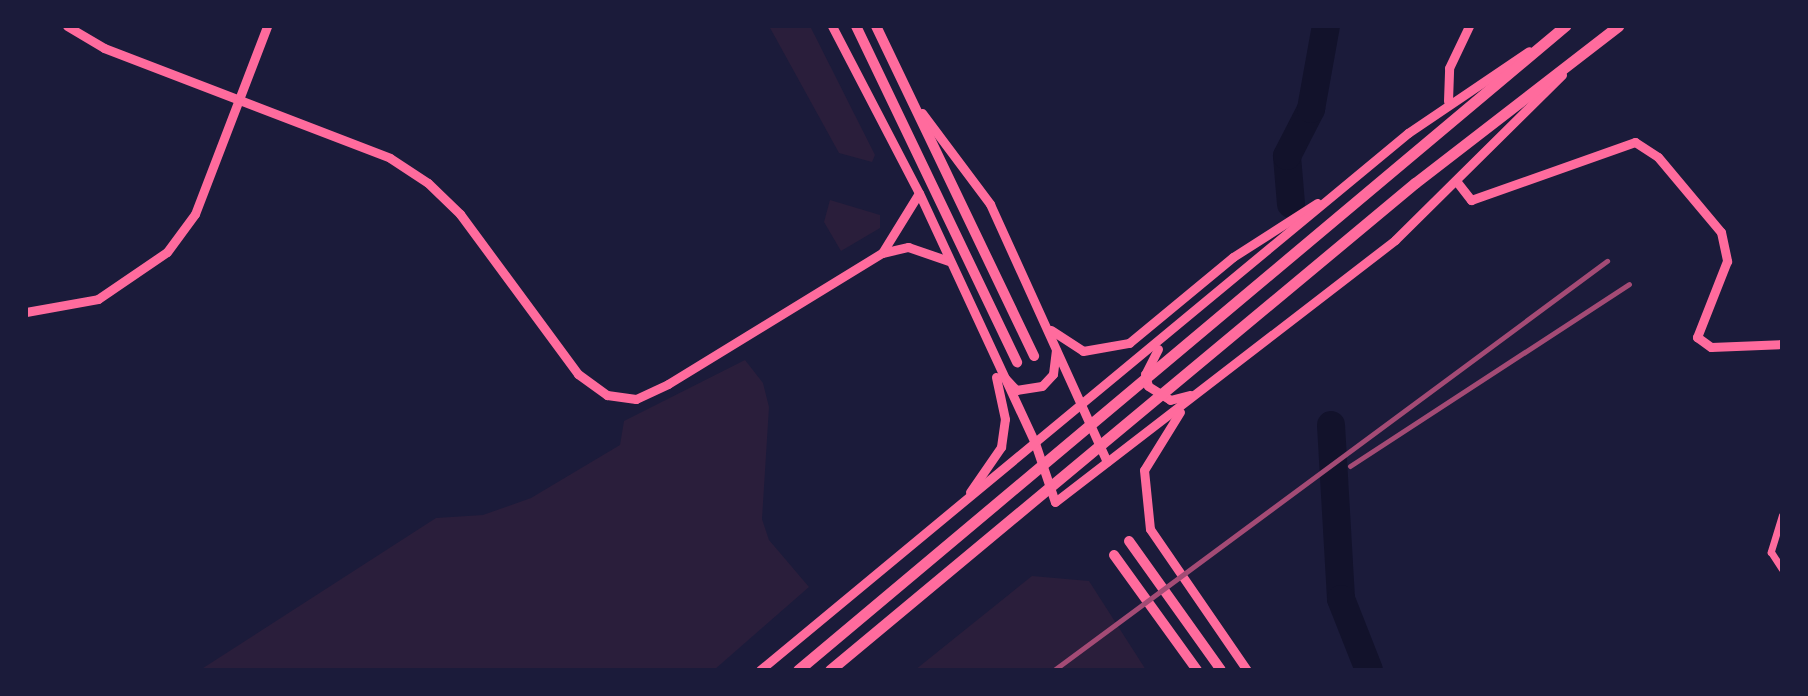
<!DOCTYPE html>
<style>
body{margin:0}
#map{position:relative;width:1808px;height:696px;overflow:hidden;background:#1b1b3a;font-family:Quicksand,sans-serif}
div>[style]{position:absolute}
.green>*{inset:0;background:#2a1e3b}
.river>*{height:28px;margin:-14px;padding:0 14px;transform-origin:14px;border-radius:14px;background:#12122b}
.minor>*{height:7px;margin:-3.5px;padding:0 3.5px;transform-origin:3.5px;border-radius:3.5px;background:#ff6b9d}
.tertiary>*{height:9px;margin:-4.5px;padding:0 4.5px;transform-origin:4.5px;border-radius:4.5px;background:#ff6b9d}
.secondary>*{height:10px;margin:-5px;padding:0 5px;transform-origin:5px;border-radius:5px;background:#ff6b9d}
.primary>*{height:11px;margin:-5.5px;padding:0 5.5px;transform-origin:5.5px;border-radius:5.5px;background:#ff6b9d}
.rail>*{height:5px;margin:-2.5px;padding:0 2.5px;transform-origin:2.5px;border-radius:2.5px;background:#a44b75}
span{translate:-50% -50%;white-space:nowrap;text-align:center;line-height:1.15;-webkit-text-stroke:8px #1b1b3a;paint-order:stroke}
.frame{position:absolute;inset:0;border:28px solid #1b1b3a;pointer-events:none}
</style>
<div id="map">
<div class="green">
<div style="clip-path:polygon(769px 26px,810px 26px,875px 155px,872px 162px,839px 153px)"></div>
<div style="clip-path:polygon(830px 200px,880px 215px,880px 228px,841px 251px,824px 222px)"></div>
<div style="clip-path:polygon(745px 360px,763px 383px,769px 407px,762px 519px,769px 540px,809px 587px,714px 670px,200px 670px,436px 518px,483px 515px,531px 498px,620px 445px,624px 421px)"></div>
<div style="clip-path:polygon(1032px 576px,1089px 581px,1146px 670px,915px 670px)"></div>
</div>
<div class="river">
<div style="left:1291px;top:204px;width:48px;rotate:-94.8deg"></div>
<div style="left:1287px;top:156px;width:53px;rotate:-62.9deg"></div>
<div style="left:1311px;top:109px;width:84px;rotate:-79.8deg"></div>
<div style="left:1331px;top:425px;width:174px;rotate:86.7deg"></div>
<div style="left:1341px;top:599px;width:76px;rotate:68.5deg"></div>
</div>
<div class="minor">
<div style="left:1782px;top:515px;width:39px;rotate:107deg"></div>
<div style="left:1771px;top:552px;width:20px;rotate:57deg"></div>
</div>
<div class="tertiary">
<div style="left:67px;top:26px;width:43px;rotate:30.7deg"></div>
<div style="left:104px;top:48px;width:306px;rotate:21deg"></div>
<div style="left:390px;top:158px;width:45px;rotate:33.3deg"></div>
<div style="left:428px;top:183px;width:45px;rotate:44.1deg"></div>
<div style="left:460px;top:214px;width:199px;rotate:53.6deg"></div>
<div style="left:578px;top:374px;width:36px;rotate:36deg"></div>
<div style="left:607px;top:395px;width:29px;rotate:8deg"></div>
<div style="left:636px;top:399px;width:35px;rotate:-25deg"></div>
<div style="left:668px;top:384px;width:251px;rotate:-31.5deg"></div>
<div style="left:882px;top:253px;width:27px;rotate:-13deg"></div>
<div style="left:908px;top:247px;width:43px;rotate:18.9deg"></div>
<div style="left:832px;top:26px;width:188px;rotate:62.5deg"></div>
<div style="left:919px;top:193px;width:276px;rotate:65.1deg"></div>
<div style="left:1035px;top:443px;width:62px;rotate:71.3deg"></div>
<div style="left:1055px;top:502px;width:429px;rotate:-37.6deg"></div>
<div style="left:1395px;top:240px;width:235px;rotate:-44.7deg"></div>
<div style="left:1448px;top:101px;width:33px;rotate:-88deg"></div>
<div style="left:1449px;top:68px;width:47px;rotate:-64.5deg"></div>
<div style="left:922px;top:113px;width:114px;rotate:53.2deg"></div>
<div style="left:990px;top:204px;width:283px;rotate:65.6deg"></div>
<div style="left:1457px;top:182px;width:23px;rotate:52deg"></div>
<div style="left:1471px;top:200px;width:174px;rotate:-19.5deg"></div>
<div style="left:1635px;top:142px;width:27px;rotate:33deg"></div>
<div style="left:1658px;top:157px;width:98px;rotate:50deg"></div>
<div style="left:1721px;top:232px;width:30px;rotate:78deg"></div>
<div style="left:1727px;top:261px;width:82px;rotate:111.5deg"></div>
<div style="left:1697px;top:337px;width:17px;rotate:36deg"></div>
<div style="left:1711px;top:347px;width:71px;rotate:-2.4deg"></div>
<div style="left:882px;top:253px;width:70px;rotate:-58.3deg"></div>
<div style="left:26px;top:312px;width:73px;rotate:-10.2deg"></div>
<div style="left:98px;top:299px;width:83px;rotate:-34.3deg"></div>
<div style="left:167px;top:252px;width:47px;rotate:-53.6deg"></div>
<div style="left:195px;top:214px;width:201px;rotate:-69deg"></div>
<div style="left:1051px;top:330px;width:38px;rotate:33deg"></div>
<div style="left:1083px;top:351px;width:47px;rotate:-9.9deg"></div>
<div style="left:1129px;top:343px;width:135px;rotate:-39.6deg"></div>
<div style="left:1233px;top:257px;width:100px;rotate:-32.7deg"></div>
<div style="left:1158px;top:349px;width:28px;rotate:117deg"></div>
<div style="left:1145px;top:374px;width:12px;rotate:76deg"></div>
<div style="left:1148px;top:386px;width:26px;rotate:32deg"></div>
<div style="left:1170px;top:400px;width:21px;rotate:-14deg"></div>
<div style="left:1004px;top:377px;width:18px;rotate:47deg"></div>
<div style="left:1016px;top:390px;width:26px;rotate:-9deg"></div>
<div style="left:1042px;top:386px;width:16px;rotate:-47deg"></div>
<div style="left:1053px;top:374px;width:24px;rotate:-83deg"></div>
<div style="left:1180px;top:412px;width:68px;rotate:121.8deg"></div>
<div style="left:1144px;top:470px;width:59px;rotate:84.2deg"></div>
<div style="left:1150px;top:529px;width:171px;rotate:55.5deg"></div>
<div style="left:970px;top:492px;width:55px;rotate:-55.4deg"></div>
<div style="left:1001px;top:447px;width:28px;rotate:-82deg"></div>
<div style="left:1005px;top:419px;width:43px;rotate:-102.1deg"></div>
<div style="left:760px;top:670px;width:842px;rotate:-39.65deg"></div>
<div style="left:1408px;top:133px;width:146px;rotate:-34.1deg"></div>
</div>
<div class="secondary">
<div style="left:856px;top:26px;width:373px;rotate:64.4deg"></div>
<div style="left:876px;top:26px;width:366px;rotate:64.4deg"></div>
<div style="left:1129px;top:541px;width:158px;rotate:54.5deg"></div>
<div style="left:1114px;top:555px;width:142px;rotate:54.2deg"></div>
</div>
<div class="primary">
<div style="left:798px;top:670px;width:1002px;rotate:-40.02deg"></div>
<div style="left:830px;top:670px;width:761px;rotate:-39.78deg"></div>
<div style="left:1415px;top:183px;width:257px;rotate:-37.7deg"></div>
</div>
<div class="rail">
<div style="left:1350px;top:466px;width:333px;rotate:-33.1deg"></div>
<div style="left:1054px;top:670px;width:688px;rotate:-36.49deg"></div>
</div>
<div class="frame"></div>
</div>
